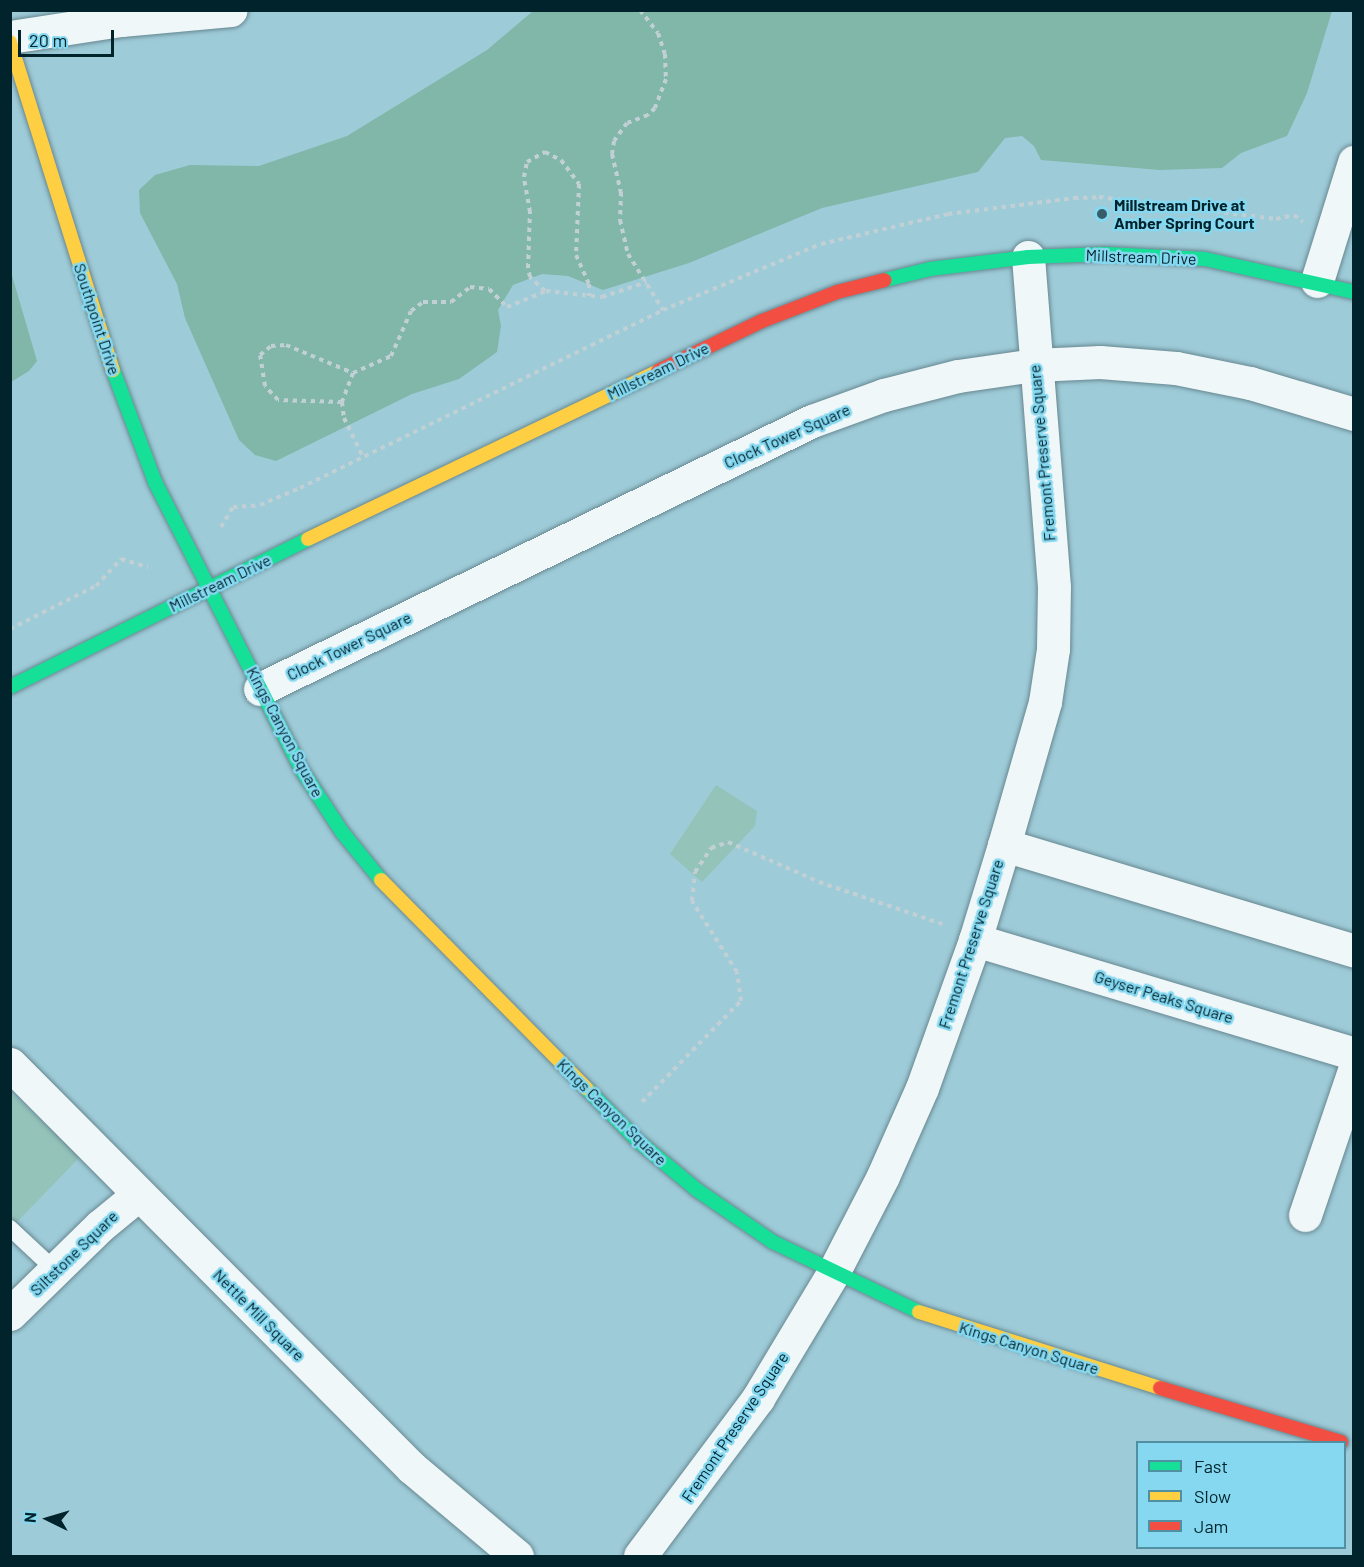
<!DOCTYPE html>
<style>
body{margin:0}
#map{position:relative;width:1364px;height:1567px;overflow:hidden;background:#9ecbd8;font-family:Barlow,sans-serif}
div>[style]{position:absolute}
.green>*{inset:0;background:#94c3b9}
.forest>*{inset:0;background:#80b7a9}
.path>*{height:4px;margin-top:-2px;transform-origin:0;background:repeating-linear-gradient(90deg,#c1d0d5 0 4.5px,transparent 0 9px)}
.roads{filter:drop-shadow(0 0 2px #678891) drop-shadow(0 0 2px #678891)}
.lane>*{height:16px;margin:-8px;padding:0 8px;transform-origin:8px;border-radius:8px;background:#f0f7f9}
.street>*{height:33px;margin:-16.5px;padding:0 16.5px;transform-origin:16.5px;border-radius:16.5px;background:#f0f7f9}
.fast>*{height:14px;margin:-7px;padding:0 7px;transform-origin:7px;border-radius:7px;background:#16e098}
.slow>*{height:14px;margin:-7px;padding:0 7px;transform-origin:7px;border-radius:7px;background:#ffcf43}
.jam>*{height:14px;margin:-7px;padding:0 7px;transform-origin:7px;border-radius:7px;background:#f24e42}
.dots>*{width:16px;height:16px;translate:-50% -50%;box-sizing:border-box;border:3px solid #85d8f0;border-radius:50%}
span{translate:-50% -50%;white-space:nowrap;text-align:center;line-height:1.15;-webkit-text-stroke:5px #85d8f0;paint-order:stroke}
.poi-label{font-size:16px;color:#00232c;font-weight:700}
.left{translate:0 -50%;text-align:left}
.street-label{font-size:16px;color:#00232c}
.frame{position:absolute;inset:0;border:12px solid #00232c;pointer-events:none}
.legend{position:absolute;left:1136px;top:1441px;width:210px;height:108px;box-sizing:border-box;background:#85d8f0;border:2px solid #5090a2;margin:0;padding:8px 10px;list-style:none;font-size:18px;color:#00232c}
.legend li{display:flex;align-items:center;gap:12px;height:30px}
.legend b{width:30px;border:2px solid #5090a2}
.north{position:absolute;left:18px;top:1489px;width:60px;height:60px;-webkit-text-stroke:4px #85d8f0;paint-order:stroke;rotate:275deg;font-size:16px;font-weight:700;line-height:24px;text-align:center;color:#00232c}
.north::after{content:'';display:block;margin:auto;width:21px;height:27px;background:#00232c;clip-path:polygon(50% 0,100% 100%,50% 72%,0 100%)}
.scale{position:absolute;left:18px;top:30px;width:96px;height:27px;box-sizing:border-box;border:3px solid #00232c;border-top:0;padding-left:8px;font-size:18px;line-height:21px;white-space:nowrap;color:#00232c;-webkit-text-stroke:4px #85d8f0;paint-order:stroke}
</style>
<div id="map">
<div class="green">
<div style="clip-path:polygon(716px 785px,757px 811px,755px 826px,702px 882px,670px 854px)"></div>
<div style="clip-path:polygon(10px 1092px,80px 1157px,11px 1228px,10px 1228px)"></div>
</div>
<div class="forest">
<div style="clip-path:polygon(533px 11px,533px 10px,1332px 11px,1307px 93px,1287px 136px,1241px 153px,1222px 168px,1160px 170px,1041px 160px,1034px 146px,1022px 136px,1005px 138px,978px 172px,822px 208px,689px 263px,603px 290px,568px 276px,542px 274px,513px 285px,498px 310px,501px 326px,497px 352px,459px 379px,412px 394px,276px 461px,255px 455px,239px 440px,185px 318px,177px 284px,140px 213px,139px 190px,155px 175px,190px 165px,259px 166px,347px 136px,487px 50px)"></div>
<div style="clip-path:polygon(11px 272px,37px 361px,29px 371px,11px 382px)"></div>
</div>
<div class="path">
<div style="left:640px;top:10px;width:29px;rotate:52deg"></div>
<div style="left:658px;top:33px;width:22px;rotate:72deg"></div>
<div style="left:665px;top:54px;width:25px;rotate:88deg"></div>
<div style="left:666px;top:79px;width:31px;rotate:111deg"></div>
<div style="left:655px;top:108px;width:10px;rotate:135deg"></div>
<div style="left:648px;top:115px;width:22px;rotate:159deg"></div>
<div style="left:627px;top:123px;width:22px;rotate:126deg"></div>
<div style="left:614px;top:141px;width:13px;rotate:99deg"></div>
<div style="left:612px;top:154px;width:39px;rotate:77deg"></div>
<div style="left:621px;top:192px;width:28px;rotate:92deg"></div>
<div style="left:620px;top:220px;width:35px;rotate:77deg"></div>
<div style="left:628px;top:254px;width:66px;rotate:58deg"></div>
<div style="left:545px;top:291px;width:21px;rotate:-137deg"></div>
<div style="left:530px;top:277px;width:9px;rotate:-103deg"></div>
<div style="left:528px;top:268px;width:56px;rotate:-88deg"></div>
<div style="left:530px;top:212px;width:36px;rotate:-100deg"></div>
<div style="left:524px;top:177px;width:15px;rotate:-79deg"></div>
<div style="left:527px;top:162px;width:21px;rotate:-29deg"></div>
<div style="left:545px;top:152px;width:18px;rotate:27deg"></div>
<div style="left:561px;top:160px;width:30px;rotate:53deg"></div>
<div style="left:579px;top:184px;width:71px;rotate:92.4deg"></div>
<div style="left:576px;top:255px;width:32px;rotate:66deg"></div>
<div style="left:589px;top:284px;width:12px;rotate:90deg"></div>
<div style="left:353px;top:373px;width:31px;rotate:111deg"></div>
<div style="left:342px;top:402px;width:16px;rotate:83deg"></div>
<div style="left:344px;top:418px;width:43px;rotate:64deg"></div>
<div style="left:342px;top:402px;width:64px;rotate:-178.2deg"></div>
<div style="left:278px;top:400px;width:19px;rotate:-133deg"></div>
<div style="left:265px;top:386px;width:31px;rotate:-99deg"></div>
<div style="left:260px;top:355px;width:14px;rotate:-39deg"></div>
<div style="left:271px;top:346px;width:15px;rotate:-4deg"></div>
<div style="left:286px;top:345px;width:73px;rotate:22.7deg"></div>
<div style="left:353px;top:373px;width:42px;rotate:-24.1deg"></div>
<div style="left:391px;top:356px;width:49px;rotate:-66deg"></div>
<div style="left:411px;top:311px;width:15px;rotate:-37deg"></div>
<div style="left:423px;top:302px;width:28px"></div>
<div style="left:451px;top:302px;width:24px;rotate:-38deg"></div>
<div style="left:470px;top:287px;width:19px;rotate:6deg"></div>
<div style="left:489px;top:289px;width:25px;rotate:45deg"></div>
<div style="left:507px;top:307px;width:42px;rotate:-22.3deg"></div>
<div style="left:546px;top:291px;width:56px;rotate:6.1deg"></div>
<div style="left:602px;top:297px;width:47px;rotate:-18.4deg"></div>
<div style="left:221px;top:527px;width:23px;rotate:-59deg"></div>
<div style="left:233px;top:507px;width:27px;rotate:-4deg"></div>
<div style="left:260px;top:505px;width:43px;rotate:-23deg"></div>
<div style="left:300px;top:488px;width:404px;rotate:-26.1deg"></div>
<div style="left:663px;top:310px;width:171px;rotate:-22.7deg"></div>
<div style="left:821px;top:244px;width:130px;rotate:-13.3deg"></div>
<div style="left:948px;top:214px;width:127px;rotate:-7.2deg"></div>
<div style="left:1074px;top:198px;width:25px;rotate:-2deg"></div>
<div style="left:1099px;top:197px;width:178px;rotate:7.1deg"></div>
<div style="left:1276px;top:219px;width:18px;rotate:-13deg"></div>
<div style="left:1294px;top:215px;width:11px;rotate:38deg"></div>
<div style="left:10px;top:629px;width:96px;rotate:-26.6deg"></div>
<div style="left:96px;top:586px;width:37px;rotate:-47deg"></div>
<div style="left:121px;top:559px;width:28px;rotate:17deg"></div>
<div style="left:642px;top:1102px;width:141px;rotate:-45.6deg"></div>
<div style="left:741px;top:1001px;width:29px;rotate:-98deg"></div>
<div style="left:737px;top:972px;width:84px;rotate:-122.4deg"></div>
<div style="left:692px;top:901px;width:29px;rotate:-84deg"></div>
<div style="left:695px;top:872px;width:29px;rotate:-56deg"></div>
<div style="left:711px;top:848px;width:18px;rotate:-19deg"></div>
<div style="left:728px;top:842px;width:99px;rotate:23.7deg"></div>
<div style="left:819px;top:882px;width:133px;rotate:18.8deg"></div>
</div>
<div class="roads">
<div class="lane">
<div style="left:10px;top:1228px;width:62px;rotate:43deg"></div>
</div>
<div class="street">
<div style="left:10px;top:37px;width:112px;rotate:-8.7deg"></div>
<div style="left:121px;top:20px;width:110px;rotate:-5.2deg"></div>
<div style="left:1317px;top:281px;width:125px;rotate:-72.7deg"></div>
<div style="left:260px;top:689px;width:614px;rotate:-25.9deg"></div>
<div style="left:812px;top:421px;width:77px;rotate:-19.9deg"></div>
<div style="left:884px;top:395px;width:76px;rotate:-14.4deg"></div>
<div style="left:958px;top:376px;width:77px;rotate:-8.2deg"></div>
<div style="left:1034px;top:365px;width:66px;rotate:-2.6deg"></div>
<div style="left:1100px;top:362px;width:76px;rotate:4.5deg"></div>
<div style="left:1176px;top:368px;width:76px;rotate:11.5deg"></div>
<div style="left:1250px;top:383px;width:109px;rotate:16.6deg"></div>
<div style="left:1004px;top:845px;width:366px;rotate:16.8deg"></div>
<div style="left:975px;top:940px;width:396px;rotate:16.7deg"></div>
<div style="left:10px;top:1064px;width:570px;rotate:45.14deg"></div>
<div style="left:412px;top:1468px;width:137px;rotate:40deg"></div>
<div style="left:1305px;top:1215px;width:153px;rotate:-71.3deg"></div>
<div style="left:10px;top:1314px;width:126px;rotate:-44.4deg"></div>
<div style="left:100px;top:1226px;width:50px;rotate:-39.4deg"></div>
<div style="left:640px;top:1556px;width:197px;rotate:-53.2deg"></div>
<div style="left:758px;top:1398px;width:144px;rotate:-59deg"></div>
<div style="left:832px;top:1275px;width:111px;rotate:-62.7deg"></div>
<div style="left:883px;top:1176px;width:96px;rotate:-66.1deg"></div>
<div style="left:922px;top:1088px;width:157px;rotate:-70.3deg"></div>
<div style="left:975px;top:940px;width:99px;rotate:-73deg"></div>
<div style="left:1004px;top:845px;width:149px;rotate:-74deg"></div>
<div style="left:1045px;top:702px;width:54px;rotate:-81.4deg"></div>
<div style="left:1053px;top:649px;width:62px;rotate:-89.1deg"></div>
<div style="left:1054px;top:587px;width:331px;rotate:-94.5deg"></div>
</div>
<div class="fast">
<div style="left:885px;top:280px;width:46px;rotate:-13.7deg"></div>
<div style="left:930px;top:269px;width:99px;rotate:-7deg"></div>
<div style="left:1028px;top:257px;width:78px;rotate:-2.2deg"></div>
<div style="left:1106px;top:254px;width:99px;rotate:2.9deg"></div>
<div style="left:1205px;top:259px;width:153px;rotate:12.5deg"></div>
<div style="left:113px;top:370px;width:120px;rotate:69.4deg"></div>
<div style="left:155px;top:482px;width:322px;rotate:63deg"></div>
<div style="left:301px;top:769px;width:75px;rotate:56.9deg"></div>
<div style="left:342px;top:832px;width:62px;rotate:50.9deg"></div>
<div style="left:10px;top:687px;width:333px;rotate:-26.4deg"></div>
<div style="left:587px;top:1089px;width:73px;rotate:45.6deg"></div>
<div style="left:638px;top:1141px;width:77px;rotate:39.7deg"></div>
<div style="left:697px;top:1190px;width:92px;rotate:34.4deg"></div>
<div style="left:773px;top:1242px;width:162px;rotate:25.6deg"></div>
</div>
<div class="slow">
<div style="left:10px;top:42px;width:344px;rotate:72.6deg"></div>
<div style="left:308px;top:539px;width:388px;rotate:-25.6deg"></div>
<div style="left:381px;top:880px;width:293px;rotate:45.4deg"></div>
<div style="left:919px;top:1312px;width:253px;rotate:17.5deg"></div>
</div>
<div class="jam">
<div style="left:658px;top:371px;width:115px;rotate:-25.7deg"></div>
<div style="left:762px;top:321px;width:80px;rotate:-21.1deg"></div>
<div style="left:837px;top:292px;width:49px;rotate:-14deg"></div>
<div style="left:1160px;top:1388px;width:189px;rotate:16.6deg"></div>
</div>
</div>
<div class="dots">
<div style="left:1102px;top:214px;background:#375e68"></div>
</div>
<div class="poi-label">
<span class="left" style="left:1114px;top:214px">Millstream Drive at<br>Amber Spring Court</span>
</div>
<div class="street-label">
<span style="left:1141px;top:257px;rotate:2deg">Millstream Drive</span>
<span style="left:97px;top:319px;rotate:72deg">Southpoint Drive</span>
<span style="left:658px;top:371px;rotate:-26deg">Millstream Drive</span>
<span style="left:787px;top:436px;rotate:-24deg">Clock Tower Square</span>
<span style="left:1042px;top:453px;rotate:-95deg">Fremont Preserve Square</span>
<span style="left:220px;top:583px;rotate:-26deg">Millstream Drive</span>
<span style="left:349px;top:646px;rotate:-26deg">Clock Tower Square</span>
<span style="left:285px;top:732px;rotate:62deg">Kings Canyon Square</span>
<span style="left:971px;top:944px;rotate:-72deg">Fremont Preserve Square</span>
<span style="left:1164px;top:997px;rotate:17deg">Geyser Peaks Square</span>
<span style="left:612px;top:1112px;rotate:44deg">Kings Canyon Square</span>
<span style="left:74px;top:1253px;rotate:-44deg">Siltstone Square</span>
<span style="left:259px;top:1315px;rotate:45deg">Nettle Mill Square</span>
<span style="left:1029px;top:1348px;rotate:17deg">Kings Canyon Square</span>
<span style="left:735px;top:1427px;rotate:-56deg">Fremont Preserve Square</span>
</div>
<div class="frame"></div>
<ul class="legend">
<li><b style="height:8px;background:#16e098"></b>Fast</li>
<li><b style="height:8px;background:#ffcf43"></b>Slow</li>
<li><b style="height:8px;background:#f24e42"></b>Jam</li>
</ul>
<div class="north">N</div>
<div class="scale">20 m</div>
</div>
